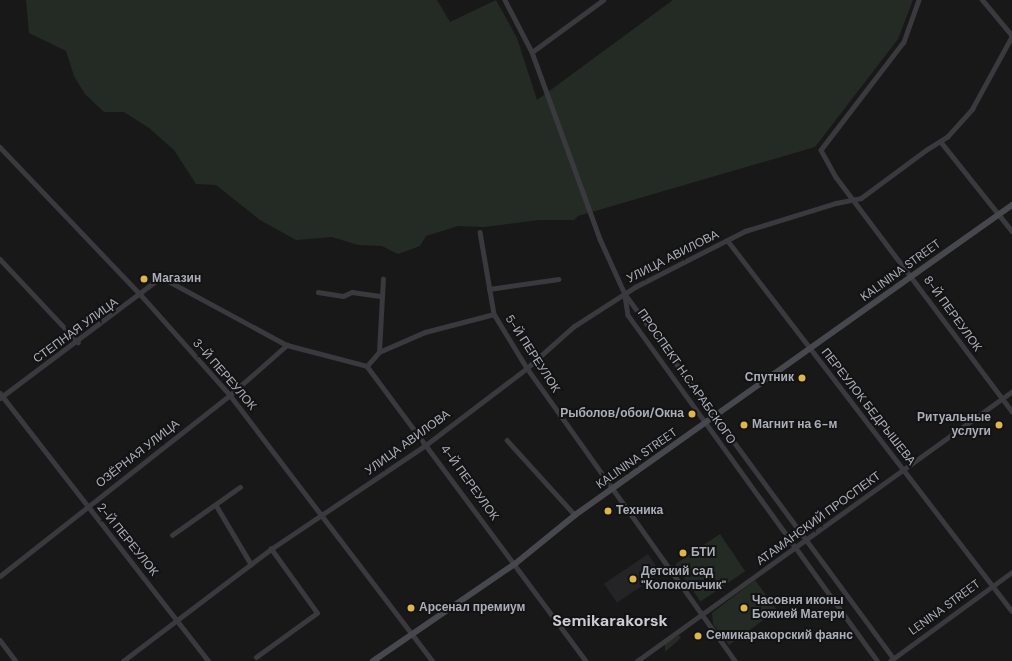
<!DOCTYPE html>
<meta charset="utf-8">
<style>
body{margin:0}
#map{position:relative;width:1012px;height:661px;overflow:hidden;background:#181819;font-family:"DM Sans",sans-serif}
div>[style]{position:absolute}
.built>*{inset:0;background:#242426;transform-origin:0 0}
.green>*{inset:0;background:#242b25;transform-origin:0 0}
.minor>*{height:4.5px;margin:-2.25px;padding:0 2.25px;transform-origin:2.25px;border-radius:2.25px;background:#39393e}
.secondary>*{height:6px;margin:-3px;padding:0 3px;transform-origin:3px;border-radius:3px;background:#47484e}
.dots>*{width:11px;height:11px;translate:-50% -50%;box-sizing:border-box;border:2px solid #131314;border-radius:50%}
span{translate:-50% -50%;white-space:nowrap;text-align:center;line-height:1.15;-webkit-text-stroke:4px #131314;paint-order:stroke}
.street-label{font-size:12px;color:#abaeb8}
.poi-label{font-size:12px;color:#abaeb8;font-weight:700}
.left{translate:0 -50%;text-align:left}
.right{translate:-100% -50%;text-align:right}
.district-label{font-size:16px;color:#cccdd4;font-weight:700}
</style>
<div id="map">
<div class="built">
<div style="left:648px;top:554px;width:23px;height:53px;rotate:56deg"></div>
</div>
<div class="green">
<div style="clip-path:polygon(26px 0,437px 0,450px 22px,496px 0,517px 38px,537px 100px,673px 0,913px 0,898px 39px,815px 147px,578px 216px,574px 220px,539px 220px,484px 227px,458px 226px,426px 236px,420px 246px,398px 254px,382px 246px,358px 245px,332px 237px,296px 240px,260px 220px,216px 185px,196px 184px,174px 150px,149px 128px,124px 112px,104px 112px,85px 94px,74px 76px,66px 51px,29px 33px)"></div>
<div style="left:720px;top:534px;width:45px;height:54px;rotate:56deg"></div>
<div style="clip-path:polygon(755px 580px,777px 610px,729px 645px,713px 624px,712px 613px)"></div>
<div style="clip-path:polygon(679px 635px,681px 638px,665px 652px,665px 644px)"></div>
</div>
<div class="minor">
<div style="left:505px;top:0;width:59px;rotate:62.6deg"></div>
<div style="left:532px;top:52px;width:199px;rotate:70deg"></div>
<div style="left:600px;top:239px;width:60px;rotate:65.6deg"></div>
<div style="left:625px;top:294px;width:452px;rotate:53.6deg"></div>
<div style="left:919px;top:0;width:45px;rotate:109.7deg"></div>
<div style="left:904px;top:42px;width:136px;rotate:127.5deg"></div>
<div style="left:821px;top:150px;width:31px;rotate:61deg"></div>
<div style="left:836px;top:177px;width:293px;rotate:53.1deg"></div>
<div style="left:532px;top:52px;width:88px;rotate:-36.2deg"></div>
<div style="left:941px;top:142px;width:114px;rotate:51.4deg"></div>
<div style="left:0;top:147px;width:204px;rotate:46.4deg"></div>
<div style="left:141px;top:295px;width:134px;rotate:48.3deg"></div>
<div style="left:230px;top:395px;width:335px;rotate:52.7deg"></div>
<div style="left:480px;top:232px;width:83px;rotate:80.3deg"></div>
<div style="left:494px;top:314px;width:63px;rotate:58.6deg"></div>
<div style="left:527px;top:368px;width:359px;rotate:54.6deg"></div>
<div style="left:728px;top:241px;width:466px;rotate:52.5deg"></div>
<div style="left:0;top:259px;width:114px;rotate:46.8deg"></div>
<div style="left:489px;top:289px;width:70px;rotate:-8.2deg"></div>
<div style="left:318px;top:292px;width:25px;rotate:9deg"></div>
<div style="left:343px;top:296px;width:10px;rotate:-24deg"></div>
<div style="left:352px;top:292px;width:30px;rotate:8deg"></div>
<div style="left:625px;top:296px;width:19px;rotate:81deg"></div>
<div style="left:628px;top:315px;width:427px;rotate:54.2deg"></div>
<div style="left:379px;top:352px;width:50px;rotate:-23.5deg"></div>
<div style="left:425px;top:332px;width:71px;rotate:-14.6deg"></div>
<div style="left:367px;top:366px;width:18px;rotate:-49deg"></div>
<div style="left:379px;top:352px;width:73px;rotate:-86.9deg"></div>
<div style="left:0;top:393px;width:340px;rotate:52.1deg"></div>
<div style="left:0;top:398px;width:201px;rotate:-36.9deg"></div>
<div style="left:161px;top:277px;width:143px;rotate:28.4deg"></div>
<div style="left:287px;top:345px;width:83px;rotate:14.7deg"></div>
<div style="left:367px;top:366px;width:367px;rotate:53.4deg"></div>
<div style="left:507px;top:440px;width:101px;rotate:47.8deg"></div>
<div style="left:216px;top:505px;width:69px;rotate:59.3deg"></div>
<div style="left:172px;top:535px;width:83px;rotate:-35.2deg"></div>
<div style="left:0;top:576px;width:293px;rotate:-38.2deg"></div>
<div style="left:230px;top:395px;width:76px;rotate:-41.3deg"></div>
<div style="left:0;top:640px;width:26px;rotate:53deg"></div>
<div style="left:256px;top:657px;width:75px;rotate:-35.8deg"></div>
<div style="left:317px;top:613px;width:79px;rotate:-125.7deg"></div>
<div style="left:123px;top:661px;width:186px;rotate:-37.1deg"></div>
<div style="left:271px;top:549px;width:188px;rotate:-33.9deg"></div>
<div style="left:427px;top:444px;width:126px;rotate:-37.2deg"></div>
<div style="left:527px;top:368px;width:62px;rotate:-41.7deg"></div>
<div style="left:573px;top:327px;width:74px;rotate:-32.8deg"></div>
<div style="left:635px;top:287px;width:123px;rotate:-27deg"></div>
<div style="left:745px;top:231px;width:95px;rotate:-17.1deg"></div>
<div style="left:836px;top:203px;width:25px;rotate:-11deg"></div>
<div style="left:861px;top:198px;width:81px;rotate:-36.4deg"></div>
<div style="left:926px;top:150px;width:25px;rotate:-32deg"></div>
<div style="left:947px;top:137px;width:38px;rotate:-48deg"></div>
<div style="left:972px;top:109px;width:83px;rotate:-61.3deg"></div>
<div style="left:1012px;top:36px;width:47px;rotate:-129.8deg"></div>
<div style="left:637px;top:661px;width:462px;rotate:-35.7deg"></div>
<div style="left:890px;top:661px;width:151px;rotate:-36.1deg"></div>
</div>
<div class="secondary">
<div style="left:373px;top:661px;width:173px;rotate:-34.4deg"></div>
<div style="left:516px;top:563px;width:76px;rotate:-39.1deg"></div>
<div style="left:575px;top:515px;width:536px;rotate:-35.35deg"></div>
</div>
<div class="dots">
<div style="left:144px;top:279px;background:#deb64b"></div>
<div style="left:802px;top:378px;background:#deb64b"></div>
<div style="left:692px;top:414px;background:#deb64b"></div>
<div style="left:744px;top:425px;background:#deb64b"></div>
<div style="left:999px;top:425px;background:#deb64b"></div>
<div style="left:608px;top:511px;background:#deb64b"></div>
<div style="left:683px;top:553px;background:#deb64b"></div>
<div style="left:633px;top:579px;background:#deb64b"></div>
<div style="left:411px;top:608px;background:#deb64b"></div>
<div style="left:744px;top:608px;background:#deb64b"></div>
<div style="left:698px;top:636px;background:#deb64b"></div>
</div>
<div class="street-label">
<span style="left:673px;top:257px;rotate:-27deg">УЛИЦА АВИЛОВА</span>
<span style="left:901px;top:271px;rotate:-36deg">KALININA STREET</span>
<span style="left:952px;top:314px;rotate:54deg">8-Й ПЕРЕУЛОК</span>
<span style="left:76px;top:331px;rotate:-36deg">СТЕПНАЯ УЛИЦА</span>
<span style="left:532px;top:354px;rotate:57deg">5-Й ПЕРЕУЛОК</span>
<span style="left:224px;top:375px;rotate:49deg">3-Й ПЕРЕУЛОК</span>
<span style="left:686px;top:377px;rotate:55deg">ПРОСПЕКТ Н.С.АРАБСКОГО</span>
<span style="left:868px;top:407px;rotate:52deg">ПЕРЕУЛОК БЕДРЫШЕВА</span>
<span style="left:408px;top:443px;rotate:-36deg">УЛИЦА АВИЛОВА</span>
<span style="left:138px;top:454px;rotate:-38deg">ОЗЁРНАЯ УЛИЦА</span>
<span style="left:637px;top:459px;rotate:-35deg">KALININA STREET</span>
<span style="left:469px;top:483px;rotate:54deg">4-Й ПЕРЕУЛОК</span>
<span style="left:819px;top:519px;rotate:-36deg">АТАМАНСКИЙ ПРОСПЕКТ</span>
<span style="left:127px;top:540px;rotate:51deg">2-Й ПЕРЕУЛОК</span>
<span style="left:945px;top:608px;rotate:-36deg">LENINA STREET</span>
</div>
<div class="poi-label">
<span class="left" style="left:152px;top:279px">Магазин</span>
<span class="right" style="left:794px;top:378px">Спутник</span>
<span class="right" style="left:684px;top:414px">Рыболов/обои/Окна</span>
<span class="right" style="left:991px;top:425px">Ритуальные<br>услуги</span>
<span class="left" style="left:752px;top:425px">Магнит на 6-м</span>
<span class="left" style="left:616px;top:511px">Техника</span>
<span class="left" style="left:691px;top:553px">БТИ</span>
<span class="left" style="left:641px;top:579px">Детский сад<br>"Колокольчик"</span>
<span class="left" style="left:752px;top:608px">Часовня иконы<br>Божией Матери</span>
<span class="left" style="left:419px;top:608px">Арсенал премиум</span>
<span class="left" style="left:706px;top:636px">Семикаракорский фаянс</span>
</div>
<div class="district-label">
<span style="left:610px;top:621px">Semikarakorsk</span>
</div>
</div>
